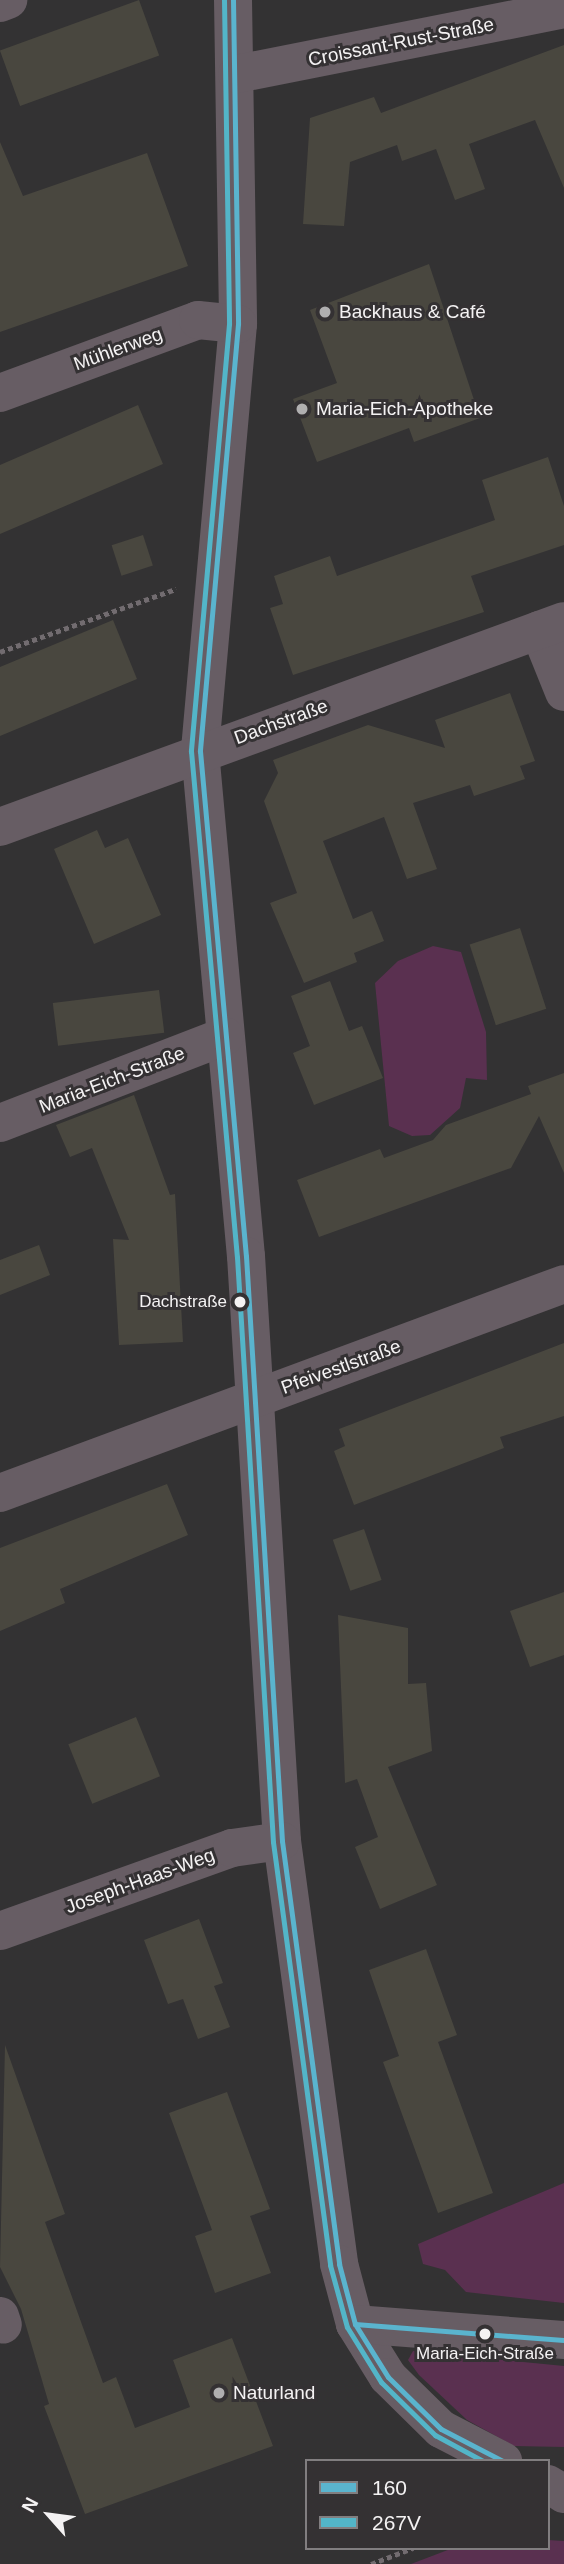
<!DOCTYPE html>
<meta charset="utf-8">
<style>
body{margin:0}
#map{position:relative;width:564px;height:2564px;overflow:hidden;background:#333233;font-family:Helvetica,sans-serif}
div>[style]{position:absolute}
.green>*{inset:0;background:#5a3050}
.building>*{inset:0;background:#49473f;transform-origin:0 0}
.path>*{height:4.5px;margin-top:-2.25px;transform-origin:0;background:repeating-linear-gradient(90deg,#726c70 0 5px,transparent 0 8.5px)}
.minor>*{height:38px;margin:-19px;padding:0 19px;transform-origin:19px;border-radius:19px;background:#675d64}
.bus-1>*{height:5px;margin:-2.5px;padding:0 2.5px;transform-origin:2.5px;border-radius:2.5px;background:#5ab4ce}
.bus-2>*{height:5px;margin:-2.5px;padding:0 2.5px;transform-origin:2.5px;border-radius:2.5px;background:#53b5c8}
.dots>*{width:19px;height:19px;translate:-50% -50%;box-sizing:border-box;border:4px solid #343133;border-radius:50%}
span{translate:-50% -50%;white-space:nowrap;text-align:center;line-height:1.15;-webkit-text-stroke:6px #343133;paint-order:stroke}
.bus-label{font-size:17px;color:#f4f2f3}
.right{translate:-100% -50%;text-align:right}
.street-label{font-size:19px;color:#f4f2f3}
.poi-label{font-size:19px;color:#f4f2f3}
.left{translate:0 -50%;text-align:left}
.legend{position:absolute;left:305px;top:2459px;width:245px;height:91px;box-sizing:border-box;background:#343133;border:2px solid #817e80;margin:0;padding:9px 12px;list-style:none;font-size:21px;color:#f4f2f3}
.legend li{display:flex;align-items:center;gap:14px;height:35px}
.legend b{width:35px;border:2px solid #817e80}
.north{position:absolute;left:14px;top:2480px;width:70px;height:70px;-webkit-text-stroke:5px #343133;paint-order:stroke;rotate:298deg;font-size:19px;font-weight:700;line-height:28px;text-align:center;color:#f4f2f3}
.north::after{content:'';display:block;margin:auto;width:24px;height:32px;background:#f4f2f3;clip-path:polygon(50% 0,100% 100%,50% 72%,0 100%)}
</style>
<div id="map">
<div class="green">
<div style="clip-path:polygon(433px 946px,461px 952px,486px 1032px,487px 1080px,466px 1078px,460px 1108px,430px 1135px,412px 1136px,389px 1126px,375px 983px,398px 961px)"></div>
<div style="clip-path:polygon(564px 2183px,564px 2303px,466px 2292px,445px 2270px,423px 2264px,418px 2244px)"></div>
<div style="clip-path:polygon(413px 2351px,564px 2366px,564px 2447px,514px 2446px,467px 2420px,419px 2375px,408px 2360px)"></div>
<div style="clip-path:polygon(548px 2540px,564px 2541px,564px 2564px,411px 2564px,453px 2548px,548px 2548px)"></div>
</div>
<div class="building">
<div style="left:139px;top:0;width:59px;height:148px;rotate:70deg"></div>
<div style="clip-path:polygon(564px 45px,564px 188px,535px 120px,469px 144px,485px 189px,455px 200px,436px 149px,402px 161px,397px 145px,350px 162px,344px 226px,303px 224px,310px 118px,374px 97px,381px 113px)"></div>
<div style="clip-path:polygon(0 142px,23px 196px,147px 153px,188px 266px,0 332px)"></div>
<div style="clip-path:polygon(429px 264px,480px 418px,414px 442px,409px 428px,317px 462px,293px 399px,337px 383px,310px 310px)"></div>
<div style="clip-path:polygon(138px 405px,163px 464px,0 534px,0 465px)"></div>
<div style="clip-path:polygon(548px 457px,564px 506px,564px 545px,471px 576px,484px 612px,293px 675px,270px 608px,283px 604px,274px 576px,330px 556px,337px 576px,495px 520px,482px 480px)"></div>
<div style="left:143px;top:535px;width:32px;height:33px;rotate:72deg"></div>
<div style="clip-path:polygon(113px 620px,137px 679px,0 736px,0 667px)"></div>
<div style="clip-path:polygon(510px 693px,535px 761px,520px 766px,525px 779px,474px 796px,470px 785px,413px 803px,437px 869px,407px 879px,384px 817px,323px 841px,353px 919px,372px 911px,384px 941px,354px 953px,357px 962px,304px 983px,270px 903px,297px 893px,264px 801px,278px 773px,273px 760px,368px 725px,445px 748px,435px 720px)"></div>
<div style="clip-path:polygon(97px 830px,105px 848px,128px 838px,161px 915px,94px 944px,54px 849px)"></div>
<div style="left:520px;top:928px;width:85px;height:53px;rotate:72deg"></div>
<div style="clip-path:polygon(330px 981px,349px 1031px,362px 1026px,383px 1078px,314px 1105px,293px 1053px,310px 1046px,291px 996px)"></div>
<div style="left:159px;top:990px;width:43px;height:107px;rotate:83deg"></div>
<div style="clip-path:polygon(564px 1073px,564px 1173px,539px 1116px,511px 1168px,319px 1237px,297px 1180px,380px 1149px,384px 1158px,433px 1140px,446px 1125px,531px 1094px,528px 1086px)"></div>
<div style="clip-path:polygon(134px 1095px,170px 1195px,175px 1194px,183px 1342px,119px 1345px,113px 1239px,129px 1240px,92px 1148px,70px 1157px,56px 1125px)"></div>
<div style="clip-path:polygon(39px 1245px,50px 1275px,0 1295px,0 1260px)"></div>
<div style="clip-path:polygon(564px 1343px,564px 1416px,500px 1437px,504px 1448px,354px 1505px,334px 1451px,345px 1446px,339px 1429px)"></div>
<div style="clip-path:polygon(167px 1484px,188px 1535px,60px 1589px,65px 1603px,0 1631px,0 1548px)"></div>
<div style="left:364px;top:1529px;width:54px;height:33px;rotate:71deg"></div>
<div style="clip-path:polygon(564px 1592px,564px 1655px,530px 1667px,510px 1611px)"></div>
<div style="clip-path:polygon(338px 1615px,408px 1628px,408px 1684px,426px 1683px,432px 1751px,388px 1767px,437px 1885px,380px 1909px,355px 1847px,378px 1837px,357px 1779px,345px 1783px)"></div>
<div style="left:136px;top:1717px;width:64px;height:73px;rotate:68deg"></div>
<div style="clip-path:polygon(199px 1919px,223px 1983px,214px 1986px,230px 2027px,198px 2039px,183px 1999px,168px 2004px,144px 1940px)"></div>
<div style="clip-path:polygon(426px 1949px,457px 2035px,438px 2042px,493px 2193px,438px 2213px,383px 2062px,399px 2056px,369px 1970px)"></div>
<div style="clip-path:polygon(5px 2045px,65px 2214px,45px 2222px,103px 2383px,116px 2377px,135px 2428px,190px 2407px,173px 2360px,232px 2338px,273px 2446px,85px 2514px,44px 2406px,49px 2404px,21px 2309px,0 2267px)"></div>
<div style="clip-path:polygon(227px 2092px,270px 2209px,250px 2216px,271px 2273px,215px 2293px,195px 2236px,212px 2230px,169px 2113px)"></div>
</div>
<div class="path">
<div style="left:0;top:652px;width:187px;rotate:-19.7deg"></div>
<div style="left:371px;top:2564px;width:45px;rotate:-20.9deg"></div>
</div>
<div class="minor">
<div style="left:233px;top:0;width:324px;rotate:89.1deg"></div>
<div style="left:238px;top:324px;width:429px;rotate:95.1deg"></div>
<div style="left:200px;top:751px;width:507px;rotate:84.8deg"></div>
<div style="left:246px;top:1256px;width:586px;rotate:86.48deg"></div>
<div style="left:282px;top:1841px;width:427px;rotate:82.3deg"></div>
<div style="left:339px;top:2264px;width:62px;rotate:75.1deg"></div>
<div style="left:355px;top:2324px;width:62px;rotate:58.1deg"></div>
<div style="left:388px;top:2377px;width:74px;rotate:44.5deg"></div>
<div style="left:441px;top:2429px;width:70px;rotate:27.3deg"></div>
<div style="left:0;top:3px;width:9px;rotate:-21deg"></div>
<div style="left:237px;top:74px;width:333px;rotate:-11.2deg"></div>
<div style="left:0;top:393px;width:211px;rotate:-20.2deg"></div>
<div style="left:198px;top:320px;width:40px;rotate:5.7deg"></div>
<div style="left:539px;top:630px;width:67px;rotate:68deg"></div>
<div style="left:0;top:827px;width:600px;rotate:-20.06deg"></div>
<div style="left:0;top:1123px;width:241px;rotate:-21.1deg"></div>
<div style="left:0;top:1493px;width:601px;rotate:-20.33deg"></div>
<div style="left:0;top:1931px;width:246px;rotate:-19.7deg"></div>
<div style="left:232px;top:1848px;width:50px;rotate:-8deg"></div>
<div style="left:0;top:2316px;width:9px;rotate:72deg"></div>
<div style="left:355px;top:2324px;width:210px;rotate:4.4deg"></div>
<div style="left:548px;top:2484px;width:19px;rotate:32deg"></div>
</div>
<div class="bus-1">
<div style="left:233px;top:0;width:324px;rotate:89.1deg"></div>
<div style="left:238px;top:324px;width:429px;rotate:95.1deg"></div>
<div style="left:200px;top:751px;width:507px;rotate:84.8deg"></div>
<div style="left:246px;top:1256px;width:586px;rotate:86.48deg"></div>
<div style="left:282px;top:1841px;width:427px;rotate:82.3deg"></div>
<div style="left:339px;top:2264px;width:62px;rotate:75.1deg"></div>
<div style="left:355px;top:2324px;width:62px;rotate:58.1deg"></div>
<div style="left:388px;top:2377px;width:74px;rotate:44.5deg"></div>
<div style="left:441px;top:2429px;width:70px;rotate:27.3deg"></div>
<div style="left:355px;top:2324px;width:210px;rotate:4.4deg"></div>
</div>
<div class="bus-2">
<div style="left:224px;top:0;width:324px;rotate:89.1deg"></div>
<div style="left:229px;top:324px;width:429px;rotate:95.1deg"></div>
<div style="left:191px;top:751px;width:508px;rotate:84.81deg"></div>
<div style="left:237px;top:1257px;width:586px;rotate:86.48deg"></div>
<div style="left:273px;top:1842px;width:427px;rotate:82.3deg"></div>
<div style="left:330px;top:2265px;width:64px;rotate:74.7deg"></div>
<div style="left:347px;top:2327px;width:65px;rotate:58.3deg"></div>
<div style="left:381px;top:2382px;width:76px;rotate:44.5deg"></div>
<div style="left:435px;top:2435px;width:55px;rotate:28.4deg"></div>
</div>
<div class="dots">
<div style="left:325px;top:312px;background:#b0afb0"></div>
<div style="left:302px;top:409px;background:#b0afb0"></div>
<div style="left:240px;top:1302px;background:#f4f2f3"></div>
<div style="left:485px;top:2334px;background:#f4f2f3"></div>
<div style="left:219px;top:2393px;background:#b0afb0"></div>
</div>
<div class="bus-label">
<span class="right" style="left:227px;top:1302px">Dachstraße</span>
<span style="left:485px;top:2354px">Maria-Eich-Straße</span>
</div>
<div class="street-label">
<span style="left:401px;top:42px;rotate:-11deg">Croissant-Rust-Straße</span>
<span style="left:118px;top:349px;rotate:-20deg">Mühlerweg</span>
<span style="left:281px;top:722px;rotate:-20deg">Dachstraße</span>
<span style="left:112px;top:1080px;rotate:-21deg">Maria-Eich-Straße</span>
<span style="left:341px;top:1367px;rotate:-20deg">Pfeivestlstraße</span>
<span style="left:140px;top:1881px;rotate:-20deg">Joseph-Haas-Weg</span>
</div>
<div class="poi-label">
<span class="left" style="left:339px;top:312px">Backhaus &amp; Café</span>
<span class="left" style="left:316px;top:409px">Maria-Eich-Apotheke</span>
<span class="left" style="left:233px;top:2393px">Naturland</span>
</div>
<ul class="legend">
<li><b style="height:9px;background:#5ab4ce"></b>160</li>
<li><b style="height:9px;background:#53b5c8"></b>267V</li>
</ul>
<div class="north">N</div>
</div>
